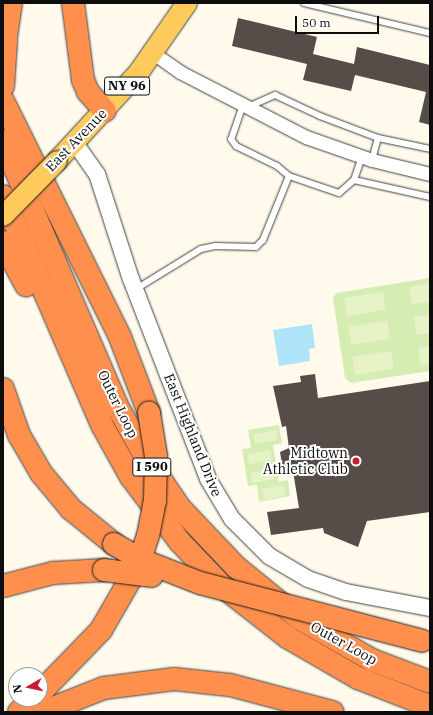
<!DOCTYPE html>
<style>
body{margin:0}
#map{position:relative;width:433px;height:715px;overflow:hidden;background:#fffaec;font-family:"IBM Plex Serif",serif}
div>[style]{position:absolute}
.green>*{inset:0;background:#d5ecb3}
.pitch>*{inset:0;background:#e7f3c6;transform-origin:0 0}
.water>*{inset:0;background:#ade4fa}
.building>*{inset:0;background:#564d48}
.roads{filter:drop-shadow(0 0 1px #404040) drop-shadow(0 0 1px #404040)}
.service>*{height:6px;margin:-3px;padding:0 3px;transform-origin:3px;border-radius:3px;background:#fff}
.minor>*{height:13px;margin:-6.5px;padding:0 6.5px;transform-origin:6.5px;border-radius:6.5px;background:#fff}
.tertiary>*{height:16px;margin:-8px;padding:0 8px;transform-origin:8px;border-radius:8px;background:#fff}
.primary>*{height:20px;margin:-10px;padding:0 10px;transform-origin:10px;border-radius:10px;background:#ffca5c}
.motorway>*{height:22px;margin:-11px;padding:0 11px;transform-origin:11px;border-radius:11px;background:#fe8f4c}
.bridges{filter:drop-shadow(0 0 1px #1e1e1e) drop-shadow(0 0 1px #1e1e1e)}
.primary-bridge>*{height:20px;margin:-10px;padding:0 10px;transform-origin:10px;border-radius:10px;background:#ffca5c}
.motorway-bridge>*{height:22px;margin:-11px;padding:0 11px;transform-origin:11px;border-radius:11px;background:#fe8f4c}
.dots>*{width:11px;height:11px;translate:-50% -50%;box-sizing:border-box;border:2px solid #fff;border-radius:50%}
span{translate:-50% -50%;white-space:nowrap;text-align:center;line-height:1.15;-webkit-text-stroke:4px #fff;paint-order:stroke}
.shield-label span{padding:1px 3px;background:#fff;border:1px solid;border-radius:3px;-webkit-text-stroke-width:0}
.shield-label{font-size:13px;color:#0d0d0d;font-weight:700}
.street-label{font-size:14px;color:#0d0d0d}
.poi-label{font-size:14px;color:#0d0d0d}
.right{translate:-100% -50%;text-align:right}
.frame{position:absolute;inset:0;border:4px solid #0d0d0d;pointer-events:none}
.north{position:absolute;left:8px;top:667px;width:40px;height:40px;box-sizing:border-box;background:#fff;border:1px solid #9e9e9e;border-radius:50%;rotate:261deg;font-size:11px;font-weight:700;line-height:16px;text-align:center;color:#0d0d0d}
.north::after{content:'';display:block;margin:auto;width:14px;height:18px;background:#c61c31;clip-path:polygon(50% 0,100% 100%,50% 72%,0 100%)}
.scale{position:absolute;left:295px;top:16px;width:84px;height:18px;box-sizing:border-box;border:2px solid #0d0d0d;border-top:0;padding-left:5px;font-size:12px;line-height:14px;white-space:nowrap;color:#0d0d0d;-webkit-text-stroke:3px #fff;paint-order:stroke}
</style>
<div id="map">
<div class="green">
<div style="clip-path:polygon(430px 278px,430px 371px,351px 383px,345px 378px,333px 298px,336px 293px)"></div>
<div style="clip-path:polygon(279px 425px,282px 443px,273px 445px,279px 482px,288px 480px,290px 496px,259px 502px,257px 485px,248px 486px,242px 449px,251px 448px,248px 430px)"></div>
</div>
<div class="pitch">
<div style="clip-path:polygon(430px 283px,430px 302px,412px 304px,409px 287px)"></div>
<div style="left:383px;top:292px;width:18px;height:39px;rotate:81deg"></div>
<div style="clip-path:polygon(430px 315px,430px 333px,417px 335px,414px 317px)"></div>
<div style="left:387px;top:321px;width:18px;height:39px;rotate:81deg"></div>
<div style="clip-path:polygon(430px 346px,430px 364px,421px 365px,418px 348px)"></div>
<div style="left:391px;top:351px;width:18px;height:39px;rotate:81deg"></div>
<div style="left:276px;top:430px;width:10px;height:23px;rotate:79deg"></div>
<div style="left:270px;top:450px;width:10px;height:23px;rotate:79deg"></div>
<div style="left:272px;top:469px;width:10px;height:22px;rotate:79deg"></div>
<div style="left:284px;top:485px;width:11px;height:22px;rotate:80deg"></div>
</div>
<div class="water">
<div style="clip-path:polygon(312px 324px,315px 348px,309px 349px,310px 361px,279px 366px,273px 330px)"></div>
</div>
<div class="building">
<div style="clip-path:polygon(238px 18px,317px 37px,313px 54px,354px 64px,357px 47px,430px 65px,430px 125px,419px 122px,426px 92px,355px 75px,351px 91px,303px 80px,307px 64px,232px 46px)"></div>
<div style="clip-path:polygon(315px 374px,318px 398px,430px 381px,430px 512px,367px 521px,358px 547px,324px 533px,323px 528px,271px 535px,267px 512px,299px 508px,293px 471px,283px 470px,280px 452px,289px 448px,286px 426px,282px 427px,273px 386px,301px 382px,300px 376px)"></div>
</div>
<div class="roads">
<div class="service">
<div style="left:304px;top:3px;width:130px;rotate:13.4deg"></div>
<div style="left:243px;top:105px;width:36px;rotate:109deg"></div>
<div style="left:231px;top:139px;width:9px;rotate:54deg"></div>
<div style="left:236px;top:146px;width:46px;rotate:26deg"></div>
<div style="left:277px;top:166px;width:16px;rotate:40deg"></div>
<div style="left:248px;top:107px;width:30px;rotate:-24deg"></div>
<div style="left:275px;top:95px;width:50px;rotate:25deg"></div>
<div style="left:320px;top:116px;width:62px;rotate:20.8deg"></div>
<div style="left:378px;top:138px;width:53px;rotate:11.9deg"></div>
<div style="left:372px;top:160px;width:23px;rotate:-75deg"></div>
<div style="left:354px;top:180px;width:24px;rotate:-71deg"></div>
<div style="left:136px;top:289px;width:76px;rotate:-31.6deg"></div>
<div style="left:201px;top:249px;width:14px;rotate:-12deg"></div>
<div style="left:215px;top:246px;width:41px;rotate:1.4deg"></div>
<div style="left:256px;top:247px;width:10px;rotate:-45deg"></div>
<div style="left:263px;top:240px;width:69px;rotate:-67.9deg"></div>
<div style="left:289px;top:176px;width:53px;rotate:18.8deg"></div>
<div style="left:339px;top:193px;width:20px;rotate:-41deg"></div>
<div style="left:354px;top:180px;width:78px;rotate:12.6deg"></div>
</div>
<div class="minor">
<div style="left:153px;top:53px;width:33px;rotate:35deg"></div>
<div style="left:180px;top:72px;width:142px;rotate:27.3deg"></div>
<div style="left:306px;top:137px;width:70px;rotate:19.2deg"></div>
<div style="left:372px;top:160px;width:60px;rotate:13.6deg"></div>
</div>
<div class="tertiary">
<div style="left:75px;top:143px;width:38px;rotate:55deg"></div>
<div style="left:97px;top:174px;width:110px;rotate:72.1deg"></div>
<div style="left:131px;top:279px;width:214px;rotate:68.9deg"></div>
<div style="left:208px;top:479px;width:47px;rotate:59deg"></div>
<div style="left:232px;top:519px;width:52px;rotate:45deg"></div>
<div style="left:269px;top:556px;width:45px;rotate:30.5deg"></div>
<div style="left:308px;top:579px;width:40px;rotate:18.9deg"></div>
<div style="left:346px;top:592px;width:86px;rotate:10.8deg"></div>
</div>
<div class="primary">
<div style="left:57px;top:161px;width:121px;rotate:-47.3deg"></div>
<div style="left:139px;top:72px;width:84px;rotate:-55.2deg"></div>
</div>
<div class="motorway">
<div style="left:73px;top:3px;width:78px;rotate:82.6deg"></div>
<div style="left:83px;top:80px;width:13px;rotate:67deg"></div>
<div style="left:88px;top:92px;width:25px;rotate:48deg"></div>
<div style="left:3px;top:57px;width:55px;rotate:-81.6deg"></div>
<div style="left:3px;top:86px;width:45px;rotate:-86.2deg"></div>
<div style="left:3px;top:101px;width:263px;rotate:63.6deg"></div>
<div style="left:120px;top:337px;width:81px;rotate:69.1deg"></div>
<div style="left:3px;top:141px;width:286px;rotate:66.7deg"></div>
<div style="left:116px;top:404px;width:62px;rotate:60.9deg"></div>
<div style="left:146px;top:458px;width:60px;rotate:55.8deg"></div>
<div style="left:180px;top:508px;width:81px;rotate:46.5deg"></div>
<div style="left:236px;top:567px;width:82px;rotate:39.1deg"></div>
<div style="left:300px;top:619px;width:83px;rotate:29.7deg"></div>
<div style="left:372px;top:660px;width:62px;rotate:20.8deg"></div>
<div style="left:3px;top:196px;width:249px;rotate:66.6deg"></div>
<div style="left:102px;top:425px;width:60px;rotate:60.9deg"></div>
<div style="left:131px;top:477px;width:81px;rotate:53deg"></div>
<div style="left:180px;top:542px;width:61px;rotate:46.3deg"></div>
<div style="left:222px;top:586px;width:83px;rotate:38.1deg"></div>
<div style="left:287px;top:637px;width:82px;rotate:30deg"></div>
<div style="left:358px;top:678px;width:77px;rotate:21.3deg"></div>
<div style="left:3px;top:242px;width:49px;rotate:61.9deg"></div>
<div style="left:3px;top:389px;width:49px;rotate:70.8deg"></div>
<div style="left:19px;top:435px;width:44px;rotate:59.9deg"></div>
<div style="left:41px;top:473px;width:47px;rotate:50.2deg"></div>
<div style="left:71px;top:509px;width:55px;rotate:39.1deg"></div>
<div style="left:3px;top:586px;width:52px;rotate:-14.6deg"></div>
<div style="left:53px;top:573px;width:51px;rotate:-3.4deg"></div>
<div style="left:40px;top:693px;width:88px;rotate:-45.9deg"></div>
<div style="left:101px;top:630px;width:74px;rotate:-60deg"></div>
<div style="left:19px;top:712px;width:19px;rotate:-43deg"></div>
<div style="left:43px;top:712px;width:66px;rotate:-21.5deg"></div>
<div style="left:104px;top:688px;width:71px;rotate:-7.3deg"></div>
<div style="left:174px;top:679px;width:56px;rotate:6.1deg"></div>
<div style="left:230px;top:685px;width:106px;rotate:14.8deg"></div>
</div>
</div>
<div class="bridges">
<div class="primary-bridge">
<div style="left:3px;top:216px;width:77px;rotate:-45.5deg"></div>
</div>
<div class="motorway-bridge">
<div style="left:114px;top:544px;width:34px;rotate:30deg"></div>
<div style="left:144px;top:561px;width:60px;rotate:21.4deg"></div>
<div style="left:200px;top:583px;width:229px;rotate:14.6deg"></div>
<div style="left:138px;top:566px;width:32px;rotate:-72deg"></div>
<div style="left:148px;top:536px;width:36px;rotate:-79deg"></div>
<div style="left:155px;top:501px;width:45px;rotate:-88.7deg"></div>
<div style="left:156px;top:456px;width:44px;rotate:-99.2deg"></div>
<div style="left:104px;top:570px;width:48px;rotate:7.1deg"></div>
</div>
</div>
<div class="dots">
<div style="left:356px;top:461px;background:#c61c31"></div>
</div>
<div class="shield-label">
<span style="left:127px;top:86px">NY 96</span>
<span style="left:152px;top:467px">I 590</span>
</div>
<div class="street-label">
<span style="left:76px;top:140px;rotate:-46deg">East Avenue</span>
<span style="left:118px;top:404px;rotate:64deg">Outer Loop</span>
<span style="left:193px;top:435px;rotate:68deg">East Highland Drive</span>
<span style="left:344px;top:643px;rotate:29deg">Outer Loop</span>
</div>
<div class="poi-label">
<span class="right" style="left:348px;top:461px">Midtown<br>Athletic Club</span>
</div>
<div class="frame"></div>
<div class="north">N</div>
<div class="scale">50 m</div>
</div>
